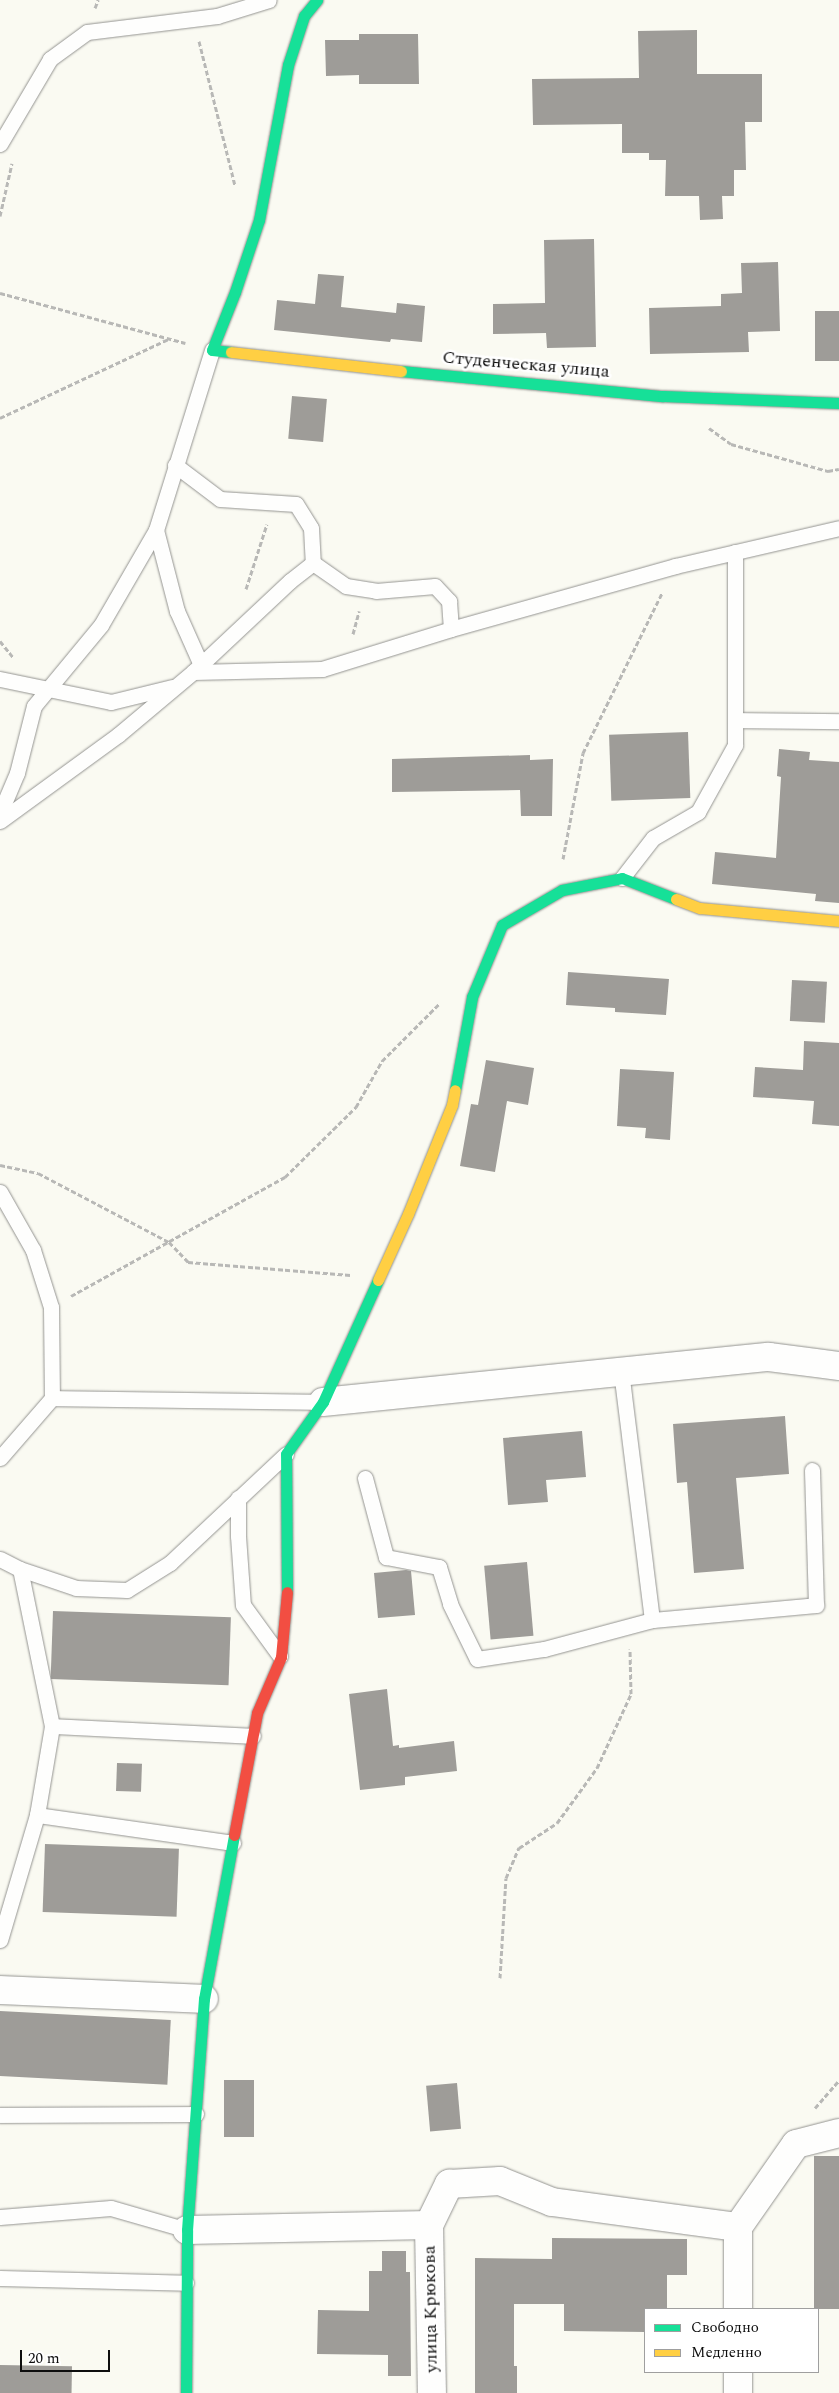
<!DOCTYPE html>
<meta charset="utf-8">
<style>
body{margin:0}
#map{position:relative;width:839px;height:2393px;overflow:hidden;background:#fafaf2;font-family:Spectral,serif}
div>[style]{position:absolute}
.building>*{inset:0;background:#9e9c98;transform-origin:0 0}
.path>*{height:3px;margin-top:-1.5px;transform-origin:0;background:repeating-linear-gradient(90deg,#b8b8b6 0 5px,transparent 0 7.5px)}
.roads{filter:drop-shadow(0 0 1px #949491) drop-shadow(0 0 1px #949491)}
.lane>*{height:15px;margin:-7.5px;padding:0 7.5px;transform-origin:7.5px;border-radius:7.5px;background:#fefefd}
.street>*{height:28px;margin:-14px;padding:0 14px;transform-origin:14px;border-radius:14px;background:#fefefd}
.fast>*{height:11px;margin:-5.5px;padding:0 5.5px;transform-origin:5.5px;border-radius:5.5px;background:#16e098}
.slow>*{height:11px;margin:-5.5px;padding:0 5.5px;transform-origin:5.5px;border-radius:5.5px;background:#ffcf43}
.jam>*{height:11px;margin:-5.5px;padding:0 5.5px;transform-origin:5.5px;border-radius:5.5px;background:#f24e42}
span{translate:-50% -50%;white-space:nowrap;text-align:center;line-height:1.15;-webkit-text-stroke:5px #fff;paint-order:stroke}
.street-label{font-size:18px;color:#0e0e0e}
.legend{position:absolute;left:644px;top:2308px;width:175px;height:65px;box-sizing:border-box;background:#fff;border:1px solid #9f9f9f;margin:0;padding:6px 9px;list-style:none;font-size:15px;color:#0e0e0e}
.legend li{display:flex;align-items:center;gap:10px;height:25px}
.legend b{width:25px;border:1px solid #9f9f9f}
.scale{position:absolute;left:20px;top:2350px;width:90px;height:22px;box-sizing:border-box;border:2px solid #0e0e0e;border-top:0;padding-left:6px;font-size:15px;line-height:18px;white-space:nowrap;color:#0e0e0e;-webkit-text-stroke:4px #fff;paint-order:stroke}
</style>
<div id="map">
<div class="building">
<div style="clip-path:polygon(697px 30px,697px 74px,762px 74px,762px 122px,745px 122px,746px 170px,734px 170px,734px 196px,722px 196px,723px 219px,700px 220px,699px 196px,665px 196px,666px 160px,649px 160px,649px 153px,622px 153px,622px 124px,533px 125px,532px 79px,639px 78px,638px 31px)"></div>
<div style="clip-path:polygon(359px 34px,418px 34px,419px 84px,359px 84px,359px 75px,326px 76px,325px 40px,359px 40px)"></div>
<div style="clip-path:polygon(594px 239px,596px 347px,547px 348px,546px 333px,493px 334px,493px 304px,545px 303px,544px 240px)"></div>
<div style="clip-path:polygon(778px 262px,780px 331px,748px 332px,749px 352px,650px 354px,649px 308px,721px 306px,721px 294px,742px 293px,741px 263px)"></div>
<div style="clip-path:polygon(318px 274px,344px 276px,341px 307px,396px 313px,397px 303px,425px 306px,422px 342px,391px 339px,390px 342px,274px 330px,277px 300px,315px 304px)"></div>
<div style="left:815px;top:311px;width:24px;height:50px"></div>
<div style="left:292px;top:396px;width:35px;height:43px;rotate:5deg"></div>
<div style="left:688px;top:732px;width:66px;height:79px;rotate:88deg"></div>
<div style="clip-path:polygon(779px 749px,810px 752px,809px 760px,839px 762px,839px 903px,815px 901px,816px 894px,712px 884px,715px 852px,776px 858px,781px 777px,777px 776px)"></div>
<div style="clip-path:polygon(530px 755px,530px 760px,553px 759px,552px 816px,521px 816px,520px 790px,392px 792px,392px 759px)"></div>
<div style="clip-path:polygon(568px 972px,669px 979px,666px 1015px,615px 1012px,615px 1008px,566px 1005px)"></div>
<div style="left:792px;top:980px;width:35px;height:41px;rotate:3deg"></div>
<div style="clip-path:polygon(804px 1041px,839px 1043px,839px 1126px,812px 1124px,814px 1101px,753px 1097px,755px 1067px,803px 1070px)"></div>
<div style="clip-path:polygon(486px 1060px,534px 1068px,528px 1105px,507px 1101px,495px 1172px,460px 1166px,471px 1104px,478px 1105px)"></div>
<div style="clip-path:polygon(620px 1069px,674px 1072px,670px 1140px,645px 1138px,646px 1128px,617px 1126px)"></div>
<div style="clip-path:polygon(785px 1416px,789px 1474px,736px 1478px,744px 1569px,694px 1573px,687px 1482px,677px 1483px,673px 1424px)"></div>
<div style="clip-path:polygon(582px 1431px,586px 1477px,546px 1480px,548px 1502px,508px 1505px,503px 1438px)"></div>
<div style="left:527px;top:1562px;width:74px;height:43px;rotate:85deg"></div>
<div style="clip-path:polygon(406px 1570px,411px 1571px,415px 1615px,378px 1618px,374px 1573px)"></div>
<div style="left:53px;top:1611px;width:178px;height:68px;rotate:2deg"></div>
<div style="clip-path:polygon(387px 1689px,393px 1746px,399px 1745px,399px 1748px,454px 1741px,457px 1771px,405px 1777px,405px 1785px,360px 1790px,349px 1694px)"></div>
<div style="left:117px;top:1763px;width:25px;height:28px;rotate:2deg"></div>
<div style="left:45px;top:1844px;width:134px;height:68px;rotate:2deg"></div>
<div style="left:0;top:2011px;width:171px;height:65px;rotate:3deg"></div>
<div style="left:224px;top:2080px;width:30px;height:57px"></div>
<div style="left:457px;top:2083px;width:46px;height:31px;rotate:85deg"></div>
<div style="left:814px;top:2156px;width:25px;height:153px"></div>
<div style="clip-path:polygon(552px 2238px,687px 2239px,687px 2275px,667px 2275px,667px 2309px,645px 2309px,645px 2332px,564px 2331px,564px 2304px,514px 2304px,514px 2366px,517px 2366px,517px 2393px,475px 2393px,475px 2258px,552px 2259px)"></div>
<div style="clip-path:polygon(382px 2251px,406px 2251px,406px 2272px,410px 2272px,411px 2376px,388px 2376px,388px 2355px,317px 2354px,318px 2310px,369px 2311px,369px 2271px,382px 2271px)"></div>
<div style="left:0;top:2365px;width:72px;height:28px;rotate:1deg"></div>
</div>
<div class="path">
<div style="left:95px;top:8px;width:9px;rotate:-69deg"></div>
<div style="left:199px;top:41px;width:148px;rotate:76deg"></div>
<div style="left:0;top:216px;width:54px;rotate:-77.2deg"></div>
<div style="left:0;top:293px;width:192px;rotate:15.1deg"></div>
<div style="left:0;top:418px;width:187px;rotate:-25.1deg"></div>
<div style="left:709px;top:428px;width:27px;rotate:36deg"></div>
<div style="left:731px;top:444px;width:101px;rotate:15.6deg"></div>
<div style="left:828px;top:471px;width:11px;rotate:-10deg"></div>
<div style="left:246px;top:589px;width:68px;rotate:-72.1deg"></div>
<div style="left:353px;top:634px;width:24px;rotate:-75deg"></div>
<div style="left:0;top:641px;width:21px;rotate:51deg"></div>
<div style="left:563px;top:859px;width:108px;rotate:-79.3deg"></div>
<div style="left:583px;top:753px;width:178px;rotate:-63.7deg"></div>
<div style="left:0;top:1165px;width:39px;rotate:12deg"></div>
<div style="left:38px;top:1173px;width:148px;rotate:27.8deg"></div>
<div style="left:169px;top:1242px;width:28px;rotate:46deg"></div>
<div style="left:188px;top:1262px;width:163px;rotate:4.6deg"></div>
<div style="left:71px;top:1296px;width:245px;rotate:-29.1deg"></div>
<div style="left:285px;top:1177px;width:100px;rotate:-44.6deg"></div>
<div style="left:356px;top:1107px;width:53px;rotate:-60.5deg"></div>
<div style="left:382px;top:1061px;width:82px;rotate:-45deg"></div>
<div style="left:500px;top:1978px;width:100px;rotate:-86.6deg"></div>
<div style="left:506px;top:1878px;width:33px;rotate:-67deg"></div>
<div style="left:519px;top:1848px;width:45px;rotate:-33.3deg"></div>
<div style="left:557px;top:1823px;width:68px;rotate:-54deg"></div>
<div style="left:597px;top:1768px;width:81px;rotate:-65.3deg"></div>
<div style="left:631px;top:1694px;width:45px;rotate:-91.3deg"></div>
<div style="left:815px;top:2108px;width:37px;rotate:-49deg"></div>
</div>
<div class="roads">
<div class="lane">
<div style="left:0;top:144px;width:99px;rotate:-59.5deg"></div>
<div style="left:50px;top:59px;width:46px;rotate:-36.1deg"></div>
<div style="left:87px;top:32px;width:131px;rotate:-7deg"></div>
<div style="left:217px;top:16px;width:54px;rotate:-17.1deg"></div>
<div style="left:175px;top:465px;width:56px;rotate:37.1deg"></div>
<div style="left:220px;top:499px;width:76px;rotate:3.8deg"></div>
<div style="left:296px;top:504px;width:28px;rotate:58deg"></div>
<div style="left:311px;top:528px;width:35px;rotate:87deg"></div>
<div style="left:313px;top:563px;width:29px;rotate:142deg"></div>
<div style="left:290px;top:581px;width:133px;rotate:136.8deg"></div>
<div style="left:156px;top:530px;width:84px;rotate:75.5deg"></div>
<div style="left:177px;top:611px;width:59px;rotate:66deg"></div>
<div style="left:313px;top:563px;width:40px;rotate:34.9deg"></div>
<div style="left:346px;top:586px;width:30px;rotate:9deg"></div>
<div style="left:376px;top:591px;width:59px;rotate:-4.8deg"></div>
<div style="left:435px;top:586px;width:21px;rotate:47deg"></div>
<div style="left:449px;top:601px;width:28px;rotate:86deg"></div>
<div style="left:0;top:679px;width:113px;rotate:11.7deg"></div>
<div style="left:111px;top:702px;width:63px;rotate:-13.8deg"></div>
<div style="left:735px;top:720px;width:104px;rotate:0.6deg"></div>
<div style="left:0;top:813px;width:43px;rotate:-67deg"></div>
<div style="left:17px;top:773px;width:69px;rotate:-75.8deg"></div>
<div style="left:34px;top:706px;width:105px;rotate:-50.4deg"></div>
<div style="left:101px;top:625px;width:110px;rotate:-59.9deg"></div>
<div style="left:156px;top:530px;width:189px;rotate:-72.7deg"></div>
<div style="left:0;top:821px;width:146px;rotate:-36.1deg"></div>
<div style="left:118px;top:735px;width:98px;rotate:-40deg"></div>
<div style="left:193px;top:672px;width:129px;rotate:-1.3deg"></div>
<div style="left:322px;top:669px;width:135px;rotate:-17.2deg"></div>
<div style="left:451px;top:629px;width:233px;rotate:-15.7deg"></div>
<div style="left:675px;top:566px;width:168px;rotate:-13deg"></div>
<div style="left:622px;top:878px;width:51px;rotate:-52.2deg"></div>
<div style="left:653px;top:838px;width:52px;rotate:-30deg"></div>
<div style="left:698px;top:812px;width:77px;rotate:-61.1deg"></div>
<div style="left:735px;top:745px;width:193px;rotate:-90deg"></div>
<div style="left:0;top:1192px;width:67px;rotate:60.4deg"></div>
<div style="left:33px;top:1250px;width:60px;rotate:72.5deg"></div>
<div style="left:51px;top:1307px;width:91px;rotate:89.4deg"></div>
<div style="left:621px;top:1371px;width:251px;rotate:82.9deg"></div>
<div style="left:652px;top:1620px;width:165px;rotate:-5.2deg"></div>
<div style="left:816px;top:1605px;width:135px;rotate:-91.7deg"></div>
<div style="left:0;top:1458px;width:79px;rotate:-49.1deg"></div>
<div style="left:52px;top:1398px;width:271px;rotate:0.8deg"></div>
<div style="left:365px;top:1478px;width:82px;rotate:75.1deg"></div>
<div style="left:386px;top:1557px;width:54px;rotate:10.7deg"></div>
<div style="left:439px;top:1567px;width:39px;rotate:73deg"></div>
<div style="left:450px;top:1604px;width:61px;rotate:63.9deg"></div>
<div style="left:477px;top:1659px;width:68px;rotate:-8.5deg"></div>
<div style="left:544px;top:1649px;width:112px;rotate:-15deg"></div>
<div style="left:238px;top:1498px;width:38px;rotate:90deg"></div>
<div style="left:238px;top:1536px;width:69px;rotate:85.9deg"></div>
<div style="left:243px;top:1605px;width:63px;rotate:54deg"></div>
<div style="left:0;top:1559px;width:22px;rotate:27deg"></div>
<div style="left:20px;top:1569px;width:59px;rotate:18.7deg"></div>
<div style="left:76px;top:1588px;width:51px;rotate:2.2deg"></div>
<div style="left:127px;top:1590px;width:51px;rotate:-32.1deg"></div>
<div style="left:170px;top:1563px;width:159px;rotate:-43.2deg"></div>
<div style="left:52px;top:1726px;width:201px;rotate:2.8deg"></div>
<div style="left:37px;top:1815px;width:198px;rotate:8.1deg"></div>
<div style="left:0;top:1940px;width:130px;rotate:-73.5deg"></div>
<div style="left:37px;top:1815px;width:90px;rotate:-80.4deg"></div>
<div style="left:52px;top:1726px;width:160px;rotate:-101.5deg"></div>
<div style="left:0;top:2115px;width:196px;rotate:-0.3deg"></div>
<div style="left:0;top:2217px;width:111px;rotate:-4.6deg"></div>
<div style="left:111px;top:2208px;width:79px;rotate:16.1deg"></div>
<div style="left:0;top:2278px;width:186px;rotate:1.5deg"></div>
</div>
<div class="street">
<div style="left:323px;top:1402px;width:448px;rotate:-5.8deg"></div>
<div style="left:769px;top:1357px;width:71px;rotate:7.3deg"></div>
<div style="left:0;top:1990px;width:204px;rotate:2.5deg"></div>
<div style="left:429px;top:2225px;width:168px;rotate:89deg"></div>
<div style="left:187px;top:2230px;width:242px;rotate:-1.2deg"></div>
<div style="left:429px;top:2225px;width:46px;rotate:-64deg"></div>
<div style="left:449px;top:2184px;width:51px;rotate:-3.4deg"></div>
<div style="left:500px;top:2181px;width:56px;rotate:22deg"></div>
<div style="left:552px;top:2202px;width:188px;rotate:7.7deg"></div>
<div style="left:738px;top:2227px;width:101px;rotate:-55.1deg"></div>
<div style="left:796px;top:2144px;width:44px;rotate:-14.3deg"></div>
<div style="left:738px;top:2309px;width:82px;rotate:-90deg"></div>
<div style="left:738px;top:2393px;width:21px;rotate:-90deg"></div>
</div>
<div class="fast">
<div style="left:231px;top:352px;width:19px;rotate:-174deg"></div>
<div style="left:212px;top:350px;width:62px;rotate:-68.4deg"></div>
<div style="left:235px;top:292px;width:76px;rotate:-71.6deg"></div>
<div style="left:259px;top:220px;width:158px;rotate:-79.4deg"></div>
<div style="left:288px;top:65px;width:52px;rotate:-71.9deg"></div>
<div style="left:304px;top:16px;width:21px;rotate:-51deg"></div>
<div style="left:401px;top:371px;width:263px;rotate:5.5deg"></div>
<div style="left:663px;top:396px;width:176px;rotate:2.3deg"></div>
<div style="left:455px;top:1090px;width:95px;rotate:-79.6deg"></div>
<div style="left:472px;top:997px;width:78px;rotate:-67.4deg"></div>
<div style="left:502px;top:925px;width:69px;rotate:-30.3deg"></div>
<div style="left:562px;top:890px;width:61px;rotate:-11.3deg"></div>
<div style="left:622px;top:878px;width:58px;rotate:21.3deg"></div>
<div style="left:287px;top:1592px;width:138px;rotate:-90.4deg"></div>
<div style="left:286px;top:1454px;width:64px;rotate:-54.6deg"></div>
<div style="left:323px;top:1402px;width:134px;rotate:-65.7deg"></div>
<div style="left:186px;top:2393px;width:163px;rotate:-89.6deg"></div>
<div style="left:187px;top:2230px;width:232px;rotate:-85.8deg"></div>
<div style="left:204px;top:1999px;width:167px;rotate:-79.6deg"></div>
</div>
<div class="slow">
<div style="left:231px;top:352px;width:171px;rotate:6.4deg"></div>
<div style="left:676px;top:899px;width:26px;rotate:21deg"></div>
<div style="left:700px;top:908px;width:140px;rotate:5.3deg"></div>
<div style="left:378px;top:1280px;width:72px;rotate:-65.6deg"></div>
<div style="left:408px;top:1214px;width:118px;rotate:-68deg"></div>
<div style="left:452px;top:1105px;width:15px;rotate:-79deg"></div>
</div>
<div class="jam">
<div style="left:234px;top:1835px;width:124px;rotate:-79.3deg"></div>
<div style="left:257px;top:1713px;width:61px;rotate:-66.8deg"></div>
<div style="left:281px;top:1657px;width:65px;rotate:-84.7deg"></div>
</div>
</div>
<div class="street-label">
<span style="left:526px;top:365px;rotate:5deg">Студенческая улица</span>
<span style="left:431px;top:2309px;rotate:-91deg">улица Крюкова</span>
</div>
<ul class="legend">
<li><b style="height:6px;background:#16e098"></b>Свободно</li>
<li><b style="height:6px;background:#ffcf43"></b>Медленно</li>
</ul>
<div class="scale">20 m</div>
</div>
